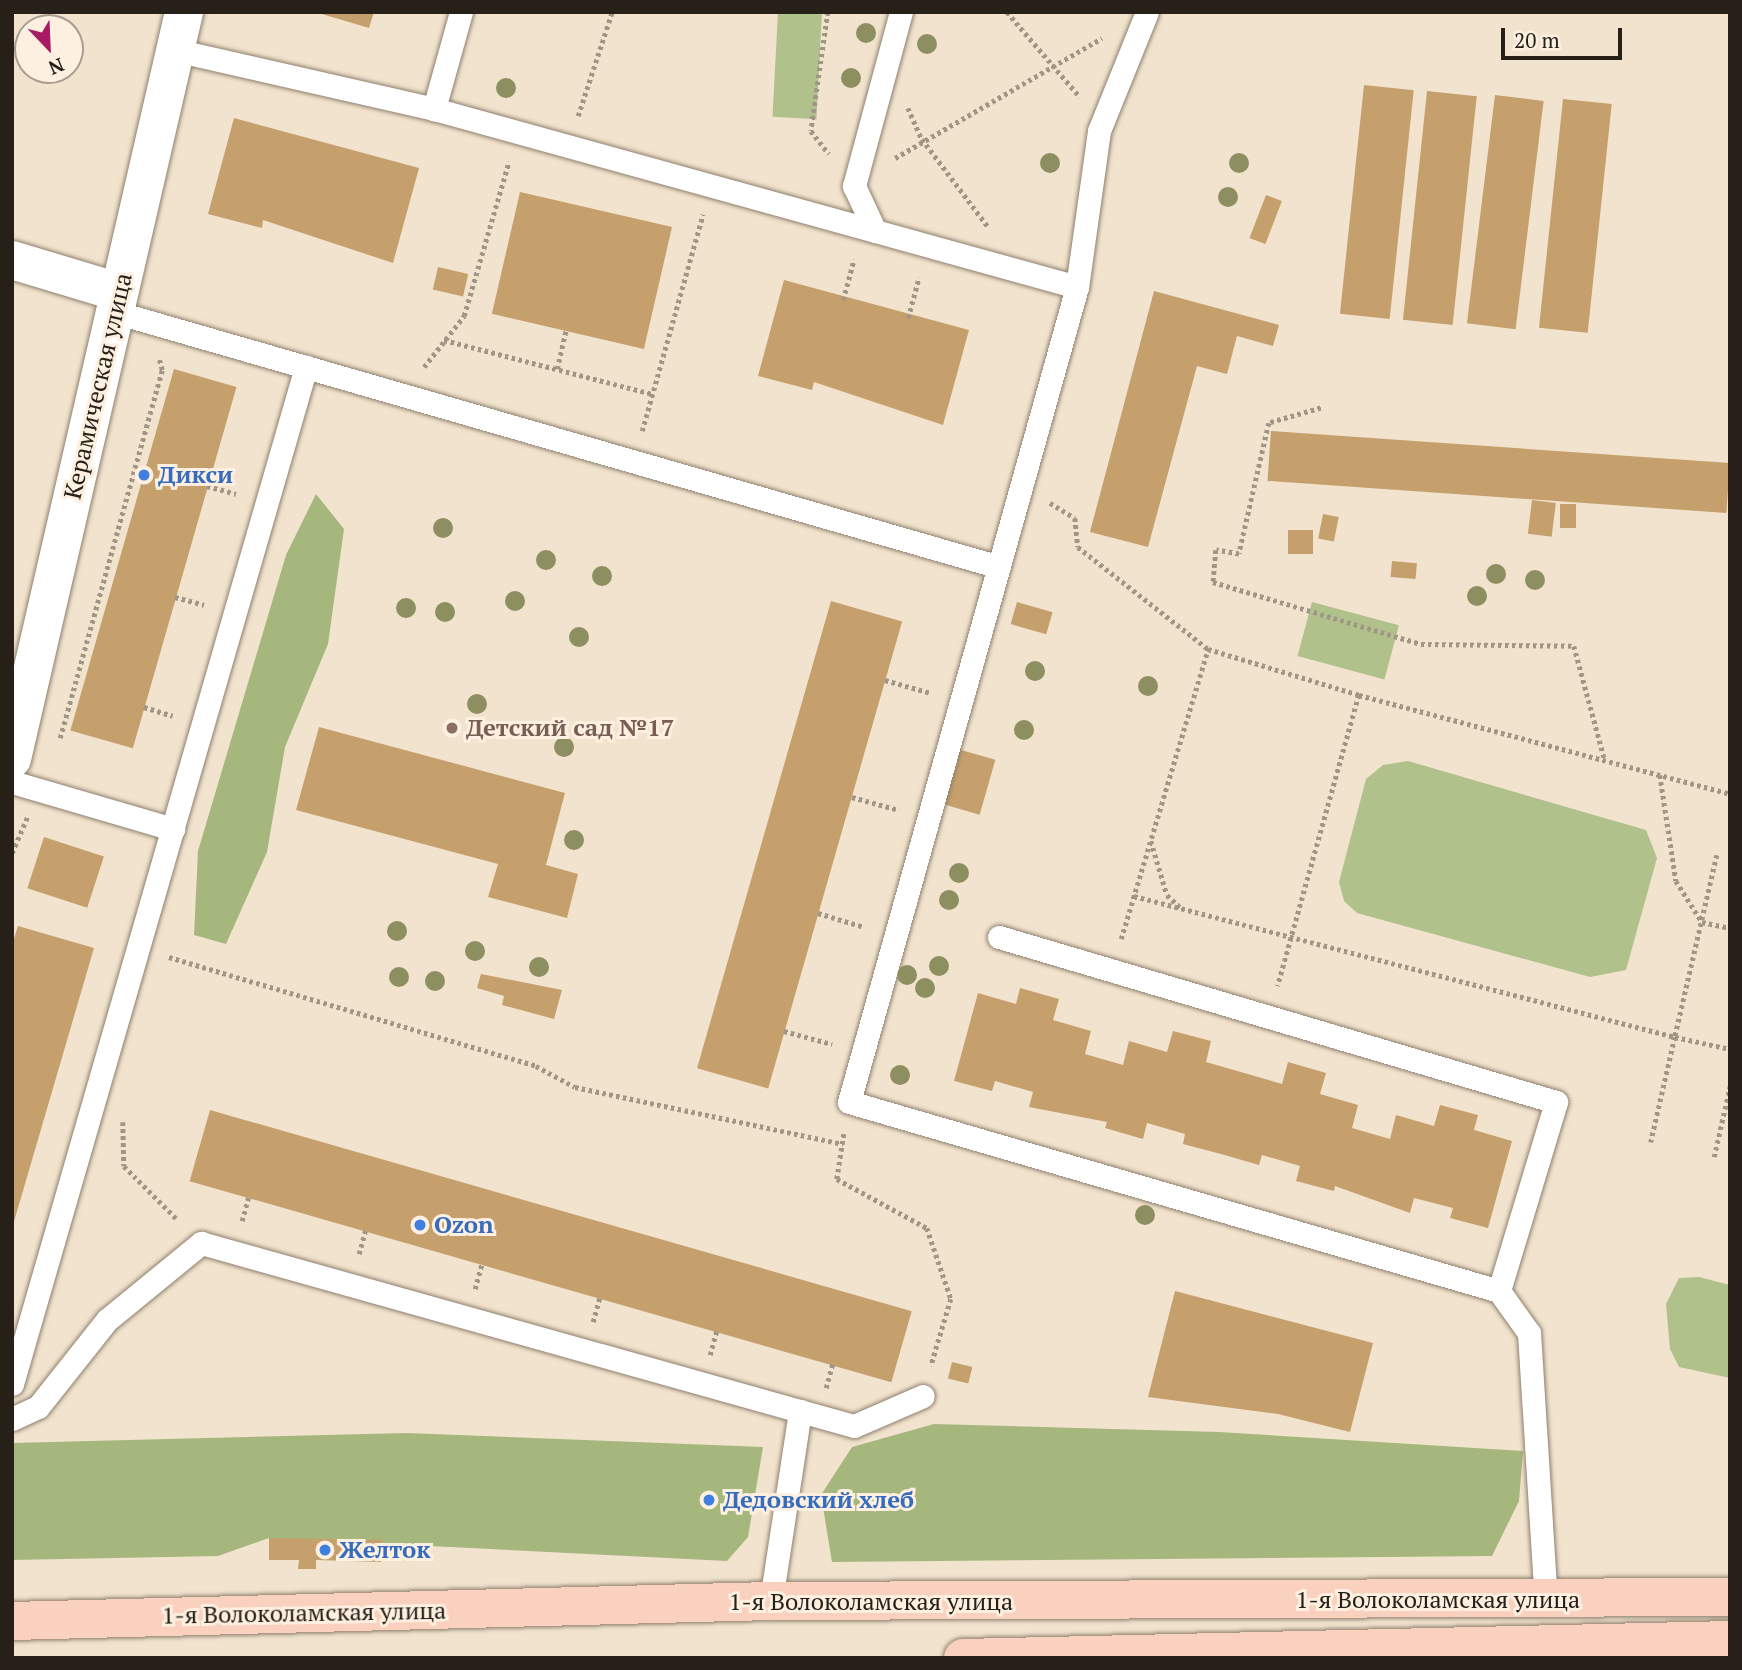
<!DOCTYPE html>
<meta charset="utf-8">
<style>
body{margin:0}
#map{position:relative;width:1742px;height:1670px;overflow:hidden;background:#f2e3ce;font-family:"PT Serif",serif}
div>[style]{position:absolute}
.green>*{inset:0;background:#b1c18c;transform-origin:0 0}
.forest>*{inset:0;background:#a5b77d}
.building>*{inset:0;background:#c5a06c;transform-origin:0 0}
.path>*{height:4.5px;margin-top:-2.25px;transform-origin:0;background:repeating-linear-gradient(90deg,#a19686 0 3.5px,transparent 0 7px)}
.roads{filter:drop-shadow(0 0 2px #8e806e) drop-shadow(0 0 2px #8e806e)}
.service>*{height:23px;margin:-11.5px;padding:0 11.5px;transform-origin:11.5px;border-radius:11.5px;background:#fff}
.minor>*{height:38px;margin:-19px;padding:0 19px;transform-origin:19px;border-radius:19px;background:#fff}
.primary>*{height:38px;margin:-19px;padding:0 19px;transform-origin:19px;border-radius:19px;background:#fad0be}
.trees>*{width:20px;height:20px;margin:-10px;border-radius:50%;background:#8e8f61}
.dots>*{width:19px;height:19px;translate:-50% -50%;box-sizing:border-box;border:4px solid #fdf0e0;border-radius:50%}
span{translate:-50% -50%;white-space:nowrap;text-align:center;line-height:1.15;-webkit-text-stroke:6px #fdf0e0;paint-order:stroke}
.street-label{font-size:24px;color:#262019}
.shop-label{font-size:24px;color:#366cbe;font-weight:700}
.left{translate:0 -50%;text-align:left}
.education-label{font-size:24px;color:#785e54;font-weight:700}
.frame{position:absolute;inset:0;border:14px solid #262019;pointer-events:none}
.north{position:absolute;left:14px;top:14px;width:70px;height:70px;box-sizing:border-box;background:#fdf0e0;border:2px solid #a79d90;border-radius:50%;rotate:157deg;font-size:19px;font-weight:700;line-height:28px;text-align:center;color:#262019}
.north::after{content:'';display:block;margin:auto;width:24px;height:32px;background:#a61b62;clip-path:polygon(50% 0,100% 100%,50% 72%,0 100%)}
.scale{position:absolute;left:1501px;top:28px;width:121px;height:32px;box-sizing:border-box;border:4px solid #262019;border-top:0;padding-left:9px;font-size:21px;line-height:24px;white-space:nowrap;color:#262019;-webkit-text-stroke:5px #fdf0e0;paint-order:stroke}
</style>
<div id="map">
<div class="green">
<div style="left:778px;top:12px;width:44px;height:105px;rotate:3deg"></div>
<div style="left:1312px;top:602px;width:90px;height:56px;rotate:15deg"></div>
<div style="clip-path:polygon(1408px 761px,1646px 830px,1657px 858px,1626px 970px,1590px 977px,1357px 913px,1344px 901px,1339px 882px,1366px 779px,1383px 765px)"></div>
<div style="clip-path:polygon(1699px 1277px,1730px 1285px,1730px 1378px,1679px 1367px,1670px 1349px,1666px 1304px,1679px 1278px)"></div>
</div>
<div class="forest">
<div style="clip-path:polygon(316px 494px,344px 529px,328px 644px,285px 747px,267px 852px,226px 944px,194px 935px,198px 851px,286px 555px)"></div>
<div style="clip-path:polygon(934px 1424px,1219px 1432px,1523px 1451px,1519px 1501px,1492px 1556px,832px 1562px,821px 1495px,852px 1447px)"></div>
<div style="clip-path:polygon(407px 1433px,763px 1447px,748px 1537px,727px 1561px,269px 1538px,218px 1556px,12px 1560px,12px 1443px)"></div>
</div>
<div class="building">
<div style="clip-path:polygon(315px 12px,374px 12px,369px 28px)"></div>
<div style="left:1364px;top:85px;width:50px;height:230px;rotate:6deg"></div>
<div style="left:1427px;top:91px;width:50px;height:230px;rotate:6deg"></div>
<div style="left:1495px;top:95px;width:49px;height:230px;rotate:7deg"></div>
<div style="left:1563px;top:99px;width:49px;height:230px;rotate:6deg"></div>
<div style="clip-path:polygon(234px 118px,419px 168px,393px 263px,263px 220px,262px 228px,208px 214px)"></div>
<div style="left:520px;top:192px;width:156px;height:125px;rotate:13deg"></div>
<div style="left:1266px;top:195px;width:17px;height:46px;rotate:21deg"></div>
<div style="left:438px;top:267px;width:31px;height:23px;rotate:13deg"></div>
<div style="clip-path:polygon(784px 280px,969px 330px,943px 425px,814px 382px,812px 390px,758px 376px)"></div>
<div style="clip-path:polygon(1154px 291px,1279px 325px,1273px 346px,1237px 336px,1227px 374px,1197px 366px,1148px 547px,1090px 532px)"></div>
<div style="left:174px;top:369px;width:65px;height:376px;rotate:16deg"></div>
<div style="left:1271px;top:431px;width:460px;height:50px;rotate:4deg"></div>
<div style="left:1532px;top:500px;width:24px;height:34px;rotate:7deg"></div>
<div style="left:1560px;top:504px;width:16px;height:24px"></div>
<div style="left:1323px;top:514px;width:16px;height:25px;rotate:11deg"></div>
<div style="left:1288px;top:530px;width:25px;height:24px"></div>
<div style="left:1392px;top:561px;width:25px;height:16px;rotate:5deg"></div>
<div style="left:831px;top:601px;width:74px;height:486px;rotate:16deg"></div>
<div style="left:1017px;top:602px;width:37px;height:23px;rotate:16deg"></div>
<div style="clip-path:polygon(319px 727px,565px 793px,546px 865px,578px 874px,567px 918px,488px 897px,498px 864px,296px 810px)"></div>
<div style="left:954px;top:748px;width:43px;height:57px;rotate:16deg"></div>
<div style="left:44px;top:837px;width:63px;height:54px;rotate:18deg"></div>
<div style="clip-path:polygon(18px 926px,94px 948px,13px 1225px,12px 945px)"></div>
<div style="clip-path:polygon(481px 974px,562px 990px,554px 1019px,502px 1005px,504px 996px,477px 988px)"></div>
<div style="clip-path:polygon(1020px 988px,1059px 999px,1053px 1020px,1091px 1031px,1085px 1054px,1123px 1065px,1129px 1041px,1167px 1052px,1173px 1031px,1211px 1041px,1206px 1062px,1282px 1084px,1288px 1062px,1326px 1073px,1320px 1094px,1358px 1105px,1352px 1128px,1390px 1139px,1396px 1115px,1434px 1126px,1440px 1105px,1478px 1115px,1474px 1130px,1512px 1141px,1488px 1228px,1450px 1218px,1453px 1208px,1414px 1198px,1410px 1213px,1335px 1186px,1334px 1191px,1296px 1181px,1300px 1166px,1262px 1155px,1259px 1165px,1221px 1154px,1183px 1144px,1185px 1134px,1147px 1123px,1143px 1139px,1105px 1128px,1107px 1122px,1029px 1107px,1033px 1092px,995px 1081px,992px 1091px,954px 1081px,978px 993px,1016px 1004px)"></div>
<div style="left:210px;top:1110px;width:730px;height:74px;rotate:16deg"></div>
<div style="clip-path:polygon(1175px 1291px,1373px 1343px,1350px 1432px,1278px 1414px,1148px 1397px)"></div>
<div style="left:952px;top:1362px;width:21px;height:17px;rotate:14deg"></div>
<div style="clip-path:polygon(269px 1538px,382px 1540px,381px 1562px,316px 1560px,316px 1569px,298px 1569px,299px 1560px,269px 1560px)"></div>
</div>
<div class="path">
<div style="left:828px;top:12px;width:120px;rotate:98.1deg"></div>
<div style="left:811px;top:131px;width:29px;rotate:52deg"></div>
<div style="left:1007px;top:12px;width:112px;rotate:49.3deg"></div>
<div style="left:908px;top:108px;width:34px;rotate:66deg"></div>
<div style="left:922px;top:139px;width:111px;rotate:53deg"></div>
<div style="left:578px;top:116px;width:109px;rotate:-71.9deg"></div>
<div style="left:895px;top:158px;width:239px;rotate:-30.1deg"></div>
<div style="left:843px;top:300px;width:42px;rotate:-75deg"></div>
<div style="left:908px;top:318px;width:42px;rotate:-75deg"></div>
<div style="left:444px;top:340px;width:216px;rotate:14.5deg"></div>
<div style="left:424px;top:367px;width:65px;rotate:-51.9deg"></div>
<div style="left:464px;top:316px;width:161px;rotate:-73.8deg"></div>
<div style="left:557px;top:369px;width:39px;rotate:-77deg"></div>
<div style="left:1321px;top:408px;width:54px;rotate:163.9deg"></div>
<div style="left:1269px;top:423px;width:134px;rotate:102.9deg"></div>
<div style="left:1239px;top:554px;width:23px;rotate:-170deg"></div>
<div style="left:1216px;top:550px;width:32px;rotate:95deg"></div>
<div style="left:1213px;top:582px;width:217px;rotate:16.6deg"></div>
<div style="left:1421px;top:644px;width:153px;rotate:0.7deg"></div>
<div style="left:1574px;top:646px;width:119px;rotate:74.9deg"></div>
<div style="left:642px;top:431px;width:225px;rotate:-74.3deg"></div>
<div style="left:207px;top:486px;width:30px;rotate:15deg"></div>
<div style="left:1050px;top:503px;width:29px;rotate:31deg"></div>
<div style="left:1075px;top:518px;width:29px;rotate:84deg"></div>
<div style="left:1078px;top:547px;width:165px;rotate:38.1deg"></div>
<div style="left:1208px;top:649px;width:158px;rotate:16.9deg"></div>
<div style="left:1359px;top:695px;width:302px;rotate:105.6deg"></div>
<div style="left:175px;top:597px;width:30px;rotate:15deg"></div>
<div style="left:885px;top:680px;width:48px;rotate:15.8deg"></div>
<div style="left:1359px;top:695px;width:384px;rotate:14.9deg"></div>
<div style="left:144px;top:707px;width:30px;rotate:17deg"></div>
<div style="left:60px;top:738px;width:382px;rotate:-74.5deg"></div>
<div style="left:162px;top:370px;width:11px;rotate:-105deg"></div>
<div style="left:1660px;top:775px;width:107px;rotate:81.4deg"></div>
<div style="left:1676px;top:881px;width:49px;rotate:57.6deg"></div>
<div style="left:1702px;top:922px;width:29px;rotate:12deg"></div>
<div style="left:852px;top:797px;width:49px;rotate:15.5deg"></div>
<div style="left:1151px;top:841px;width:56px;rotate:73.5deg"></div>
<div style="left:1167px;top:895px;width:19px;rotate:43deg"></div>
<div style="left:12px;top:853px;width:39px;rotate:-67deg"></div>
<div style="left:1717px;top:855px;width:187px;rotate:103deg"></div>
<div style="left:1675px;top:1037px;width:56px;rotate:12.3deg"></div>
<div style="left:1134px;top:896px;width:559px;rotate:14.61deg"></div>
<div style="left:1675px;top:1037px;width:108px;rotate:102.9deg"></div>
<div style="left:818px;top:913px;width:48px;rotate:16.9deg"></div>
<div style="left:1121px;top:939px;width:303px;rotate:-73.3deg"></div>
<div style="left:169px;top:957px;width:383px;rotate:16.5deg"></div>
<div style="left:536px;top:1066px;width:44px;rotate:28.3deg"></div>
<div style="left:575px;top:1087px;width:274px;rotate:12deg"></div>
<div style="left:784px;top:1031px;width:50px;rotate:15.2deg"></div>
<div style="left:123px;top:1122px;width:44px;rotate:88.7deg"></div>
<div style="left:124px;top:1166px;width:76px;rotate:45deg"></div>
<div style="left:844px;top:1134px;width:46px;rotate:98.8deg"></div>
<div style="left:837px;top:1179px;width:102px;rotate:28.6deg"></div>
<div style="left:927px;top:1228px;width:75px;rotate:71.3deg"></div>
<div style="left:951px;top:1299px;width:70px;rotate:106.6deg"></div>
<div style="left:1714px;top:1157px;width:73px;rotate:-77.3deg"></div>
<div style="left:242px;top:1221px;width:24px;rotate:-75deg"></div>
<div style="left:359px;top:1254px;width:24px;rotate:-75deg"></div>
<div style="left:475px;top:1289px;width:27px;rotate:-75deg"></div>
<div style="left:593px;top:1322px;width:27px;rotate:-75deg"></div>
<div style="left:710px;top:1355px;width:27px;rotate:-75deg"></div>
<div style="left:826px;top:1388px;width:28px;rotate:-75deg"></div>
</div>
<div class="roads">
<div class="service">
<div style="left:461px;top:12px;width:101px;rotate:105.6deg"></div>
<div style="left:434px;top:109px;width:667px;rotate:15.47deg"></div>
<div style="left:1147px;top:12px;width:128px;rotate:112deg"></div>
<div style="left:1099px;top:131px;width:158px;rotate:98deg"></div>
<div style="left:1077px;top:287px;width:846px;rotate:105.63deg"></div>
<div style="left:849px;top:1102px;width:677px;rotate:16.21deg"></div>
<div style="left:175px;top:50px;width:266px;rotate:12.8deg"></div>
<div style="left:875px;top:231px;width:50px;rotate:-115deg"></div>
<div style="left:854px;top:186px;width:180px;rotate:-74.9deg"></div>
<div style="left:115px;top:312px;width:917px;rotate:16.08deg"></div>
<div style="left:12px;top:782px;width:168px;rotate:16.3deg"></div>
<div style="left:999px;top:937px;width:581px;rotate:16.5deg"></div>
<div style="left:1556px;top:1102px;width:197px;rotate:106.8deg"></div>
<div style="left:1499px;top:1291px;width:52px;rotate:54.5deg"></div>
<div style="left:1529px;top:1333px;width:268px;rotate:86.4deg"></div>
<div style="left:12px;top:1384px;width:1059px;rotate:-73.88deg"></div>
<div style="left:800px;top:1411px;width:56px;rotate:15.5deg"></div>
<div style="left:854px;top:1426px;width:75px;rotate:-23.5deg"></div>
<div style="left:12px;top:1419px;width:29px;rotate:-25deg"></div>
<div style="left:38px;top:1407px;width:111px;rotate:-51.6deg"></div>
<div style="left:107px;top:1320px;width:122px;rotate:-39.3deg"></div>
<div style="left:201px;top:1243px;width:622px;rotate:15.67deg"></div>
<div style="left:800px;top:1411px;width:192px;rotate:98.7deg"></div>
</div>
<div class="minor">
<div style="left:12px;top:260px;width:112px;rotate:16.7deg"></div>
<div style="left:12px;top:759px;width:767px;rotate:-77.03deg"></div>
</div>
<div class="primary">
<div style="left:12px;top:1621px;width:759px;rotate:-1.51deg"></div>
<div style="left:771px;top:1601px;width:959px;rotate:-0.24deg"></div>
<div style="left:963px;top:1658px;width:767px;rotate:-1.34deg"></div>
</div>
</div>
<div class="trees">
<div style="left:866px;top:33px"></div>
<div style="left:927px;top:44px"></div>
<div style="left:851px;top:78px"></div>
<div style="left:506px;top:88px"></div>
<div style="left:1050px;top:163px"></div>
<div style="left:1239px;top:163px"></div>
<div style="left:1228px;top:197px"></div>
<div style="left:443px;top:528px"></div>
<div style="left:546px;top:560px"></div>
<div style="left:1496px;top:574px"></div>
<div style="left:602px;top:576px"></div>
<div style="left:1535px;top:580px"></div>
<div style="left:1477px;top:596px"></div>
<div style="left:515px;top:601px"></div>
<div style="left:406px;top:608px"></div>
<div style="left:445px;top:612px"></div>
<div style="left:579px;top:637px"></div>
<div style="left:1035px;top:671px"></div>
<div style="left:1148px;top:686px"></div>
<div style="left:477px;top:704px"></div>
<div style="left:1024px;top:730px"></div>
<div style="left:564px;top:747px"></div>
<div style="left:574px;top:840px"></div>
<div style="left:959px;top:873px"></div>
<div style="left:949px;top:900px"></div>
<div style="left:397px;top:931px"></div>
<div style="left:475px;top:951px"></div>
<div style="left:939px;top:966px"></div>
<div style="left:539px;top:967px"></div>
<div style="left:907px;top:975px"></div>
<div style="left:399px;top:977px"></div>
<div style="left:435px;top:981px"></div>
<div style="left:925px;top:988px"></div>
<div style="left:900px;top:1075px"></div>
<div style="left:1145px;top:1215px"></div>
</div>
<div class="dots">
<div style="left:144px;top:475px;background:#3f7fe0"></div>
<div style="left:452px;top:728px;background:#8d6e63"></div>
<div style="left:420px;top:1225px;background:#3f7fe0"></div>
<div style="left:709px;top:1500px;background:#3f7fe0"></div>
<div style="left:325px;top:1550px;background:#3f7fe0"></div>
</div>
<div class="street-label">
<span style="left:98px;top:386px;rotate:-77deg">Керамическая улица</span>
<span style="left:1438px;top:1600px">1-я Волоколамская улица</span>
<span style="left:871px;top:1602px">1-я Волоколамская улица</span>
<span style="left:304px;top:1613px;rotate:-1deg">1-я Волоколамская улица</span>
</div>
<div class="shop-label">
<span class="left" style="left:158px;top:475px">Дикси</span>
<span class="left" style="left:434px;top:1225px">Ozon</span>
<span class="left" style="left:723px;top:1500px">Дедовский хлеб</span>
<span class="left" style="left:339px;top:1550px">Желток</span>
</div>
<div class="education-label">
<span class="left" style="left:466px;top:728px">Детский сад №17</span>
</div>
<div class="frame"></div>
<div class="north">N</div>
<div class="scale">20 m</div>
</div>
